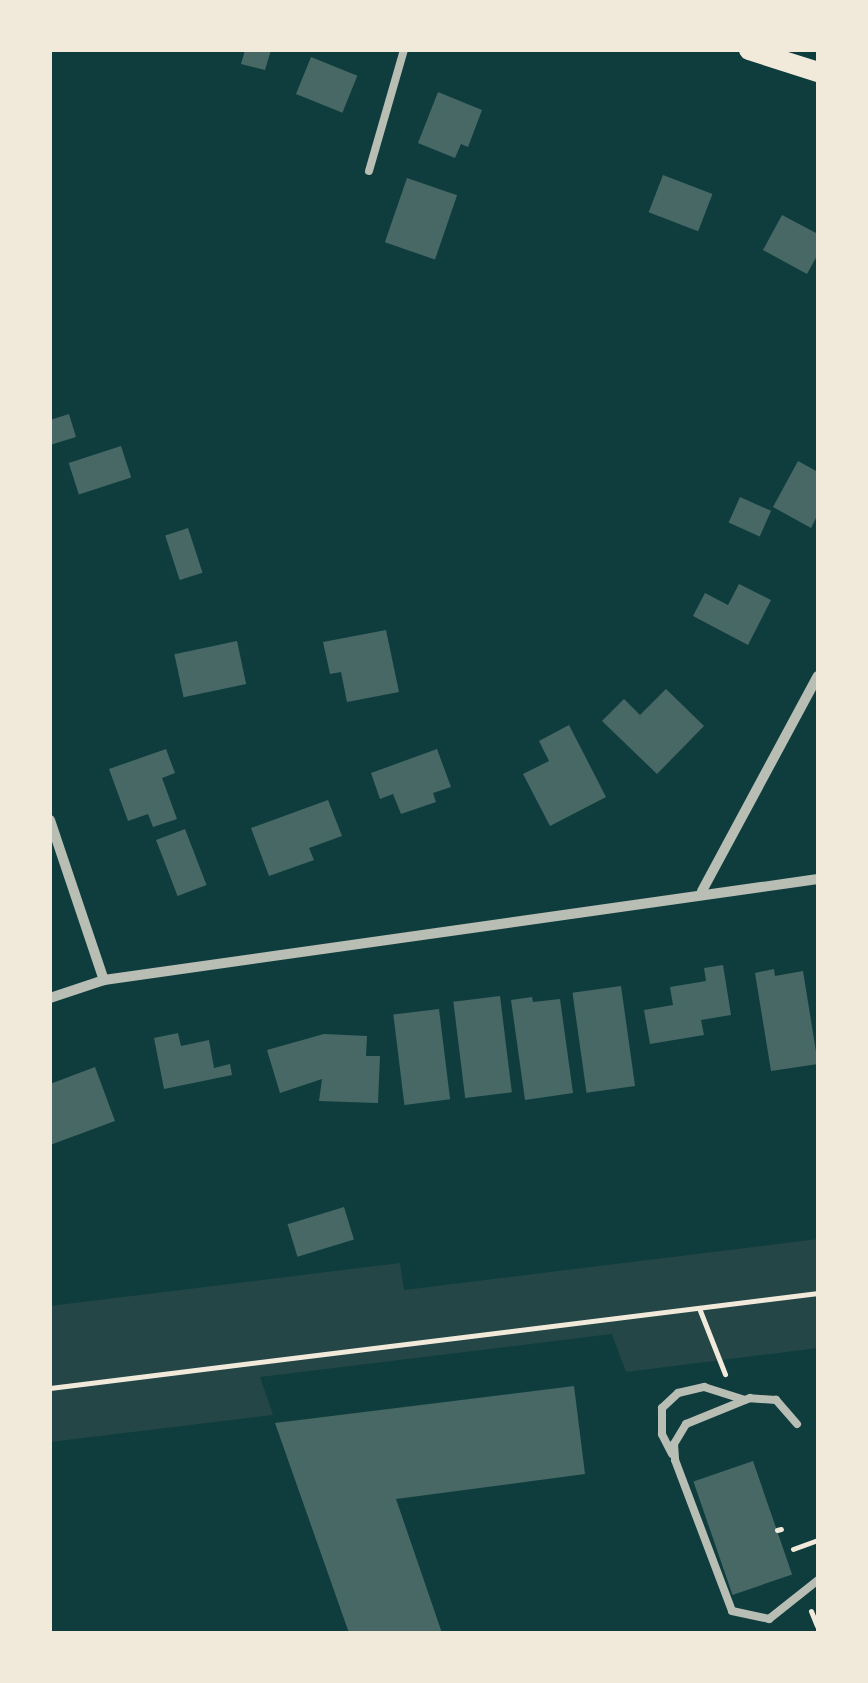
<!DOCTYPE html>
<style>
body{margin:0}
#map{position:relative;width:868px;height:1683px;overflow:hidden;background:#0f3d3e;font-family:"IBM Plex Sans",sans-serif}
div>[style]{position:absolute}
.green>*{inset:0;background:#244646}
.building>*{inset:0;background:#486865;transform-origin:0 0}
.path>*{height:5px;margin:-2.5px;padding:0 2.5px;transform-origin:2.5px;border-radius:2.5px;background:#f1e9da}
.service>*{height:8px;margin:-4px;padding:0 4px;transform-origin:4px;border-radius:4px;background:#b8beb3}
.minor>*{height:10px;margin:-5px;padding:0 5px;transform-origin:5px;border-radius:5px;background:#b8beb3}
.secondary>*{height:20px;margin:-10px;padding:0 10px;transform-origin:10px;border-radius:10px;background:#f1e9da}
span{translate:-50% -50%;white-space:nowrap;text-align:center;line-height:1.15;-webkit-text-stroke:10px #f1e9da;paint-order:stroke}
.frame{position:absolute;inset:0;border:52px solid #f1e9da;pointer-events:none}
</style>
<div id="map">
<div class="green">
<div style="clip-path:polygon(818px 1239px,818px 1348px,626px 1372px,612px 1334px,260px 1377px,273px 1415px,50px 1442px,50px 1306px,400px 1263px,404px 1290px)"></div>
</div>
<div class="building">
<div style="clip-path:polygon(245px 50px,271px 50px,265px 70px,241px 64px)"></div>
<div style="left:311px;top:57px;width:50px;height:40px;rotate:22deg"></div>
<div style="clip-path:polygon(438px 92px,482px 110px,468px 147px,461px 144px,455px 158px,418px 143px)"></div>
<div style="left:663px;top:175px;width:53px;height:40px;rotate:21deg"></div>
<div style="left:407px;top:178px;width:53px;height:68px;rotate:19deg"></div>
<div style="clip-path:polygon(782px 215px,818px 234px,818px 254px,807px 274px,763px 250px)"></div>
<div style="clip-path:polygon(69px 414px,76px 437px,50px 445px,50px 420px)"></div>
<div style="left:121px;top:446px;width:33px;height:55px;rotate:72deg"></div>
<div style="clip-path:polygon(798px 461px,818px 472px,818px 514px,811px 528px,773px 507px)"></div>
<div style="left:740px;top:497px;width:34px;height:28px;rotate:24deg"></div>
<div style="left:188px;top:528px;width:47px;height:24px;rotate:72deg"></div>
<div style="clip-path:polygon(739px 584px,771px 600px,748px 645px,693px 616px,705px 593px,728px 605px)"></div>
<div style="clip-path:polygon(386px 630px,399px 692px,347px 702px,341px 672px,330px 674px,323px 642px)"></div>
<div style="left:237px;top:641px;width:44px;height:64px;rotate:78deg"></div>
<div style="clip-path:polygon(666px 689px,704px 726px,657px 774px,602px 721px,624px 699px,640px 715px)"></div>
<div style="clip-path:polygon(569px 725px,606px 797px,550px 826px,523px 774px,549px 761px,539px 741px)"></div>
<div style="clip-path:polygon(166px 749px,175px 773px,162px 778px,177px 819px,153px 827px,148px 814px,128px 821px,109px 769px)"></div>
<div style="clip-path:polygon(437px 749px,451px 787px,433px 793px,436px 802px,401px 814px,393px 794px,380px 799px,371px 773px)"></div>
<div style="clip-path:polygon(328px 800px,342px 836px,309px 848px,314px 860px,269px 876px,251px 828px)"></div>
<div style="left:185px;top:829px;width:60px;height:31px;rotate:69deg"></div>
<div style="clip-path:polygon(723px 965px,731px 1015px,701px 1020px,704px 1035px,650px 1044px,644px 1010px,673px 1005px,670px 987px,706px 981px,704px 968px)"></div>
<div style="clip-path:polygon(774px 969px,775px 976px,803px 971px,818px 1064px,771px 1071px,755px 973px)"></div>
<div style="left:621px;top:986px;width:101px;height:49px;rotate:82deg"></div>
<div style="left:500px;top:996px;width:97px;height:47px;rotate:83deg"></div>
<div style="clip-path:polygon(532px 997px,533px 1002px,560px 999px,573px 1093px,525px 1100px,511px 1000px)"></div>
<div style="left:439px;top:1009px;width:91px;height:46px;rotate:83deg"></div>
<div style="clip-path:polygon(178px 1033px,181px 1046px,209px 1040px,214px 1068px,230px 1064px,232px 1075px,164px 1089px,154px 1038px)"></div>
<div style="clip-path:polygon(324px 1034px,367px 1036px,366px 1056px,380px 1056px,378px 1103px,319px 1101px,322px 1079px,280px 1093px,267px 1050px)"></div>
<div style="clip-path:polygon(95px 1067px,115px 1121px,50px 1145px,50px 1084px)"></div>
<div style="left:344px;top:1207px;width:34px;height:59px;rotate:73deg"></div>
<div style="clip-path:polygon(574px 1386px,585px 1474px,396px 1499px,442px 1633px,349px 1633px,275px 1423px)"></div>
<div style="left:753px;top:1461px;width:120px;height:63px;rotate:71deg"></div>
</div>
<div class="path">
<div style="left:699px;top:1308px;width:71px;rotate:68.5deg"></div>
<div style="left:50px;top:1388px;width:774px;rotate:-7.05deg"></div>
<div style="left:777px;top:1530px;width:4px;rotate:-14deg"></div>
<div style="left:793px;top:1549px;width:27px;rotate:-20deg"></div>
<div style="left:811px;top:1611px;width:16px;rotate:68deg"></div>
</div>
<div class="service">
<div style="left:369px;top:171px;width:126px;rotate:-73.9deg"></div>
<div style="left:797px;top:1424px;width:32px;rotate:-131deg"></div>
<div style="left:776px;top:1400px;width:26px;rotate:-176deg"></div>
<div style="left:750px;top:1398px;width:69px;rotate:157.9deg"></div>
<div style="left:686px;top:1424px;width:23px;rotate:121deg"></div>
<div style="left:674px;top:1444px;width:16px;rotate:86deg"></div>
<div style="left:675px;top:1460px;width:161px;rotate:69.3deg"></div>
<div style="left:732px;top:1611px;width:38px;rotate:12deg"></div>
<div style="left:769px;top:1619px;width:63px;rotate:-38.5deg"></div>
<div style="left:672px;top:1454px;width:22px;rotate:-117deg"></div>
<div style="left:662px;top:1434px;width:26px;rotate:-90deg"></div>
<div style="left:662px;top:1408px;width:22px;rotate:-43deg"></div>
<div style="left:678px;top:1393px;width:27px;rotate:-13deg"></div>
<div style="left:704px;top:1387px;width:43px;rotate:17.6deg"></div>
</div>
<div class="minor">
<div style="left:50px;top:820px;width:169px;rotate:71.4deg"></div>
<div style="left:702px;top:891px;width:244px;rotate:-61.7deg"></div>
<div style="left:50px;top:998px;width:57px;rotate:-18.4deg"></div>
<div style="left:104px;top:980px;width:721px;rotate:-8.05deg"></div>
</div>
<div class="secondary">
<div style="left:749px;top:50px;width:72px;rotate:17.7deg"></div>
</div>
<div class="frame"></div>
</div>
